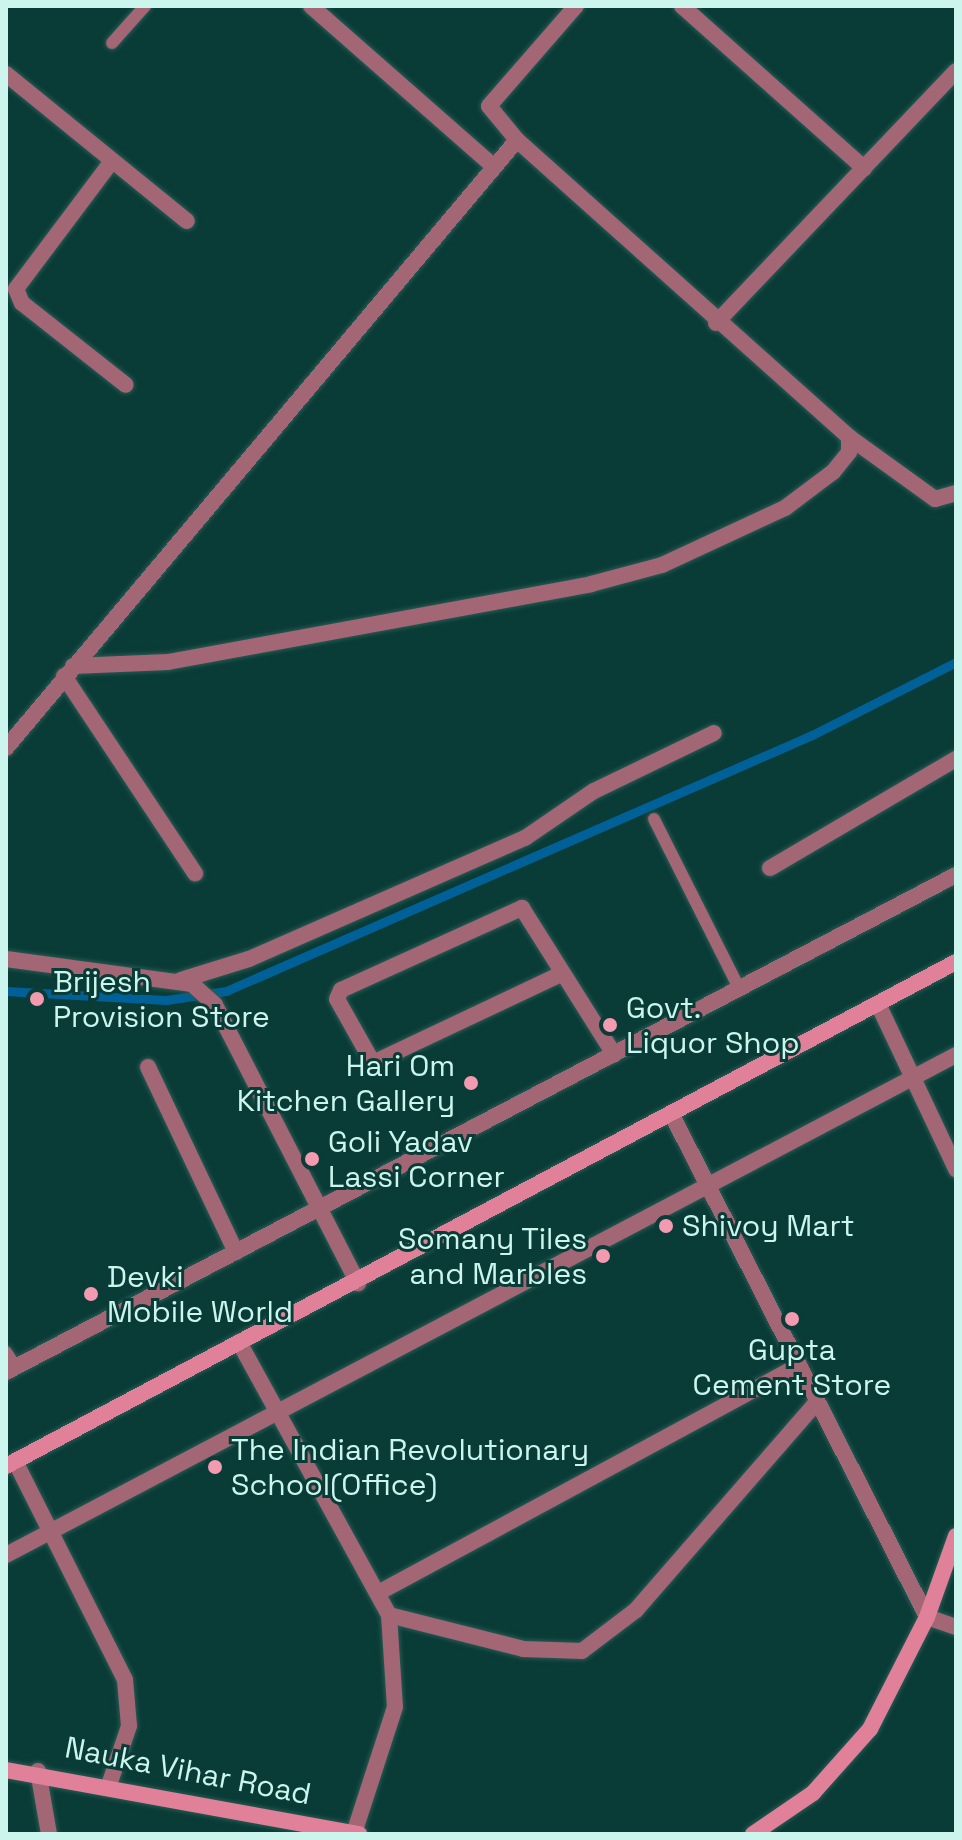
<!DOCTYPE html>
<style>
body{margin:0}
#map{position:relative;width:962px;height:1840px;overflow:hidden;background:#0a3c37;font-family:"Space Grotesk",sans-serif}
div>[style]{position:absolute}
.stream>*{height:9px;margin:-4.5px;padding:0 4.5px;transform-origin:4.5px;border-radius:4.5px;background:#006198}
.roads{filter:drop-shadow(0 0 2px #295a54) drop-shadow(0 0 2px #295a54)}
.lane>*{height:12px;margin:-6px;padding:0 6px;transform-origin:6px;border-radius:6px;background:#a36675}
.street>*{height:16px;margin:-8px;padding:0 8px;transform-origin:8px;border-radius:8px;background:#a36675}
.secondary>*{height:16px;margin:-8px;padding:0 8px;transform-origin:8px;border-radius:8px;background:#e18199}
.dots>*{width:22px;height:22px;translate:-50% -50%;box-sizing:border-box;border:4px solid #0a3c37;border-radius:50%}
span{translate:-50% -50%;white-space:nowrap;text-align:center;line-height:1.15;-webkit-text-stroke:6px #0a3c37;paint-order:stroke}
.poi-label{font-size:30px;color:#ccf5ee}
.left{translate:0 -50%;text-align:left}
.right{translate:-100% -50%;text-align:right}
.street-label{font-size:30px;color:#ccf5ee}
.frame{position:absolute;inset:0;border:8px solid #ccf5ee;pointer-events:none}
</style>
<div id="map">
<div class="stream">
<div style="left:6px;top:991px;width:160px;rotate:3.2deg"></div>
<div style="left:166px;top:1000px;width:61px;rotate:-8.5deg"></div>
<div style="left:226px;top:991px;width:639px;rotate:-23.6deg"></div>
<div style="left:812px;top:735px;width:161px;rotate:-26.9deg"></div>
</div>
<div class="roads">
<div class="lane">
<div style="left:112px;top:43px;width:50px;rotate:-48.3deg"></div>
<div style="left:654px;top:819px;width:189px;rotate:63.3deg"></div>
<div style="left:6px;top:1352px;width:17px;rotate:57deg"></div>
</div>
<div class="street">
<div style="left:311px;top:6px;width:242px;rotate:41.3deg"></div>
<div style="left:682px;top:6px;width:244px;rotate:41.7deg"></div>
<div style="left:6px;top:74px;width:233px;rotate:39.1deg"></div>
<div style="left:112px;top:161px;width:160px;rotate:126.9deg"></div>
<div style="left:16px;top:289px;width:15px;rotate:67deg"></div>
<div style="left:22px;top:303px;width:132px;rotate:38.3deg"></div>
<div style="left:716px;top:323px;width:348px;rotate:-46.4deg"></div>
<div style="left:849px;top:437px;width:106px;rotate:35.8deg"></div>
<div style="left:935px;top:499px;width:22px;rotate:-16deg"></div>
<div style="left:73px;top:666px;width:95px;rotate:-2.4deg"></div>
<div style="left:168px;top:662px;width:430px;rotate:-10.4deg"></div>
<div style="left:591px;top:584px;width:73px;rotate:-15deg"></div>
<div style="left:662px;top:565px;width:136px;rotate:-24.9deg"></div>
<div style="left:785px;top:508px;width:60px;rotate:-36.9deg"></div>
<div style="left:833px;top:472px;width:26px;rotate:-51deg"></div>
<div style="left:849px;top:452px;width:15px;rotate:-90deg"></div>
<div style="left:849px;top:437px;width:445px;rotate:-138.2deg"></div>
<div style="left:64px;top:676px;width:237px;rotate:56.4deg"></div>
<div style="left:6px;top:748px;width:794px;rotate:-49.95deg"></div>
<div style="left:517px;top:140px;width:44px;rotate:-129.5deg"></div>
<div style="left:489px;top:106px;width:133px;rotate:-49deg"></div>
<div style="left:770px;top:868px;width:216px;rotate:-30.4deg"></div>
<div style="left:6px;top:959px;width:188px;rotate:7.7deg"></div>
<div style="left:192px;top:984px;width:31px;rotate:42deg"></div>
<div style="left:215px;top:1005px;width:313px;rotate:62.8deg"></div>
<div style="left:561px;top:974px;width:208px;rotate:154.7deg"></div>
<div style="left:373px;top:1063px;width:73px;rotate:-119.4deg"></div>
<div style="left:337px;top:999px;width:10px;rotate:-66deg"></div>
<div style="left:341px;top:990px;width:199px;rotate:-24.4deg"></div>
<div style="left:522px;top:908px;width:173px;rotate:57.8deg"></div>
<div style="left:181px;top:980px;width:71px;rotate:-17.2deg"></div>
<div style="left:249px;top:959px;width:301px;rotate:-23.7deg"></div>
<div style="left:525px;top:838px;width:83px;rotate:-34.3deg"></div>
<div style="left:594px;top:791px;width:133px;rotate:-25.8deg"></div>
<div style="left:878px;top:1004px;width:183px;rotate:64.7deg"></div>
<div style="left:148px;top:1067px;width:205px;rotate:64.6deg"></div>
<div style="left:671px;top:1113px;width:565px;rotate:63.07deg"></div>
<div style="left:927px;top:1617px;width:31px;rotate:19deg"></div>
<div style="left:239px;top:1342px;width:311px;rotate:61.2deg"></div>
<div style="left:389px;top:1615px;width:92px;rotate:86.3deg"></div>
<div style="left:395px;top:1707px;width:133px;rotate:108deg"></div>
<div style="left:6px;top:1372px;width:1072px;rotate:-27.62deg"></div>
<div style="left:15px;top:1461px;width:245px;rotate:63.3deg"></div>
<div style="left:125px;top:1680px;width:46px;rotate:85deg"></div>
<div style="left:129px;top:1726px;width:62px;rotate:108.7deg"></div>
<div style="left:6px;top:1555px;width:1074px;rotate:-27.76deg"></div>
<div style="left:378px;top:1593px;width:477px;rotate:-28.4deg"></div>
<div style="left:389px;top:1615px;width:138px;rotate:14.2deg"></div>
<div style="left:523px;top:1649px;width:59px;rotate:1.9deg"></div>
<div style="left:582px;top:1651px;width:68px;rotate:-37.2deg"></div>
<div style="left:636px;top:1610px;width:274px;rotate:-49deg"></div>
<div style="left:38px;top:1771px;width:64px;rotate:80.1deg"></div>
</div>
<div class="secondary">
<div style="left:6px;top:1466px;width:1075px;rotate:-27.95deg"></div>
<div style="left:6px;top:1770px;width:359px;rotate:10.3deg"></div>
<div style="left:753px;top:1834px;width:73px;rotate:-34.3deg"></div>
<div style="left:813px;top:1793px;width:86px;rotate:-48.3deg"></div>
<div style="left:870px;top:1729px;width:126px;rotate:-63deg"></div>
<div style="left:927px;top:1617px;width:86px;rotate:-70.3deg"></div>
</div>
</div>
<div class="dots">
<div style="left:37px;top:999px;background:#f29aaf"></div>
<div style="left:610px;top:1025px;background:#f29aaf"></div>
<div style="left:471px;top:1083px;background:#f29aaf"></div>
<div style="left:312px;top:1159px;background:#f29aaf"></div>
<div style="left:666px;top:1226px;background:#f29aaf"></div>
<div style="left:603px;top:1256px;background:#f29aaf"></div>
<div style="left:91px;top:1294px;background:#f29aaf"></div>
<div style="left:792px;top:1319px;background:#f29aaf"></div>
<div style="left:215px;top:1467px;background:#f29aaf"></div>
</div>
<div class="poi-label">
<span class="left" style="left:53px;top:999px">Brijesh<br>Provision Store</span>
<span class="left" style="left:626px;top:1025px">Govt.<br>Liquor Shop</span>
<span class="right" style="left:455px;top:1083px">Hari Om<br>Kitchen Gallery</span>
<span class="left" style="left:328px;top:1159px">Goli Yadav<br>Lassi Corner</span>
<span class="left" style="left:682px;top:1226px">Shivoy Mart</span>
<span class="right" style="left:587px;top:1256px">Somany Tiles<br>and Marbles</span>
<span class="left" style="left:107px;top:1294px">Devki<br>Mobile World</span>
<span style="left:792px;top:1367px">Gupta<br>Cement Store</span>
<span class="left" style="left:231px;top:1467px">The Indian Revolutionary<br>School(Office)</span>
</div>
<div class="street-label">
<span style="left:188px;top:1771px;rotate:11deg">Nauka Vihar Road</span>
</div>
<div class="frame"></div>
</div>
